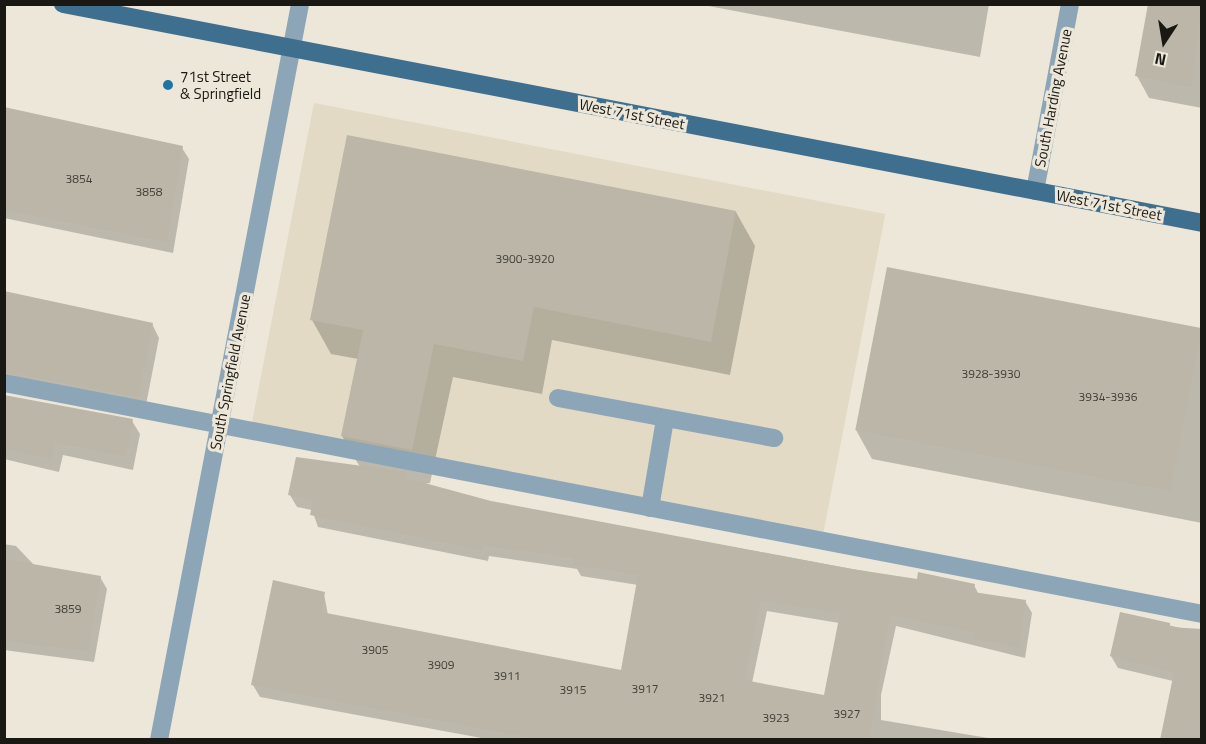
<!DOCTYPE html>
<style>
body{margin:0}
#map{position:relative;width:1206px;height:744px;overflow:hidden;background:#ece7d8;font-family:"Titillium Web",sans-serif}
div>[style]{position:absolute}
.built>*{inset:0;background:#e2dac4;transform-origin:0 0}
.shadow>*{inset:0;background:#0003}
.building>*{inset:0;background:#bbb6a7;transform-origin:0 0}
.minor>*{height:18px;margin:-9px;padding:0 9px;transform-origin:9px;border-radius:9px;background:#8da6b7}
.major>*{height:18px;margin:-9px;padding:0 9px;transform-origin:9px;border-radius:9px;background:#3f6f8e}
.dots>*{width:16px;height:16px;translate:-50% -50%;box-sizing:border-box;border:3px solid #ece7d8;border-radius:50%}
span{translate:-50% -50%;white-space:nowrap;text-align:center;line-height:1.15;-webkit-text-stroke:6px #ece7d8;paint-order:stroke}
.number-label{font-size:12px;color:#424038}
.number-label span{-webkit-text-stroke-width:0}
.poi-label{font-size:15px;color:#1a1813}
.left{translate:0 -50%;text-align:left}
.street-label{font-size:15px;color:#1a1813}
.frame{position:absolute;inset:0;border:6px solid #1a1813;pointer-events:none}
.north{position:absolute;left:1134px;top:12px;width:60px;height:60px;-webkit-text-stroke:4px #ece7d8;paint-order:stroke;rotate:192deg;font-size:16px;font-weight:700;line-height:24px;text-align:center;color:#1a1813}
.north::after{content:'';display:block;margin:auto;width:21px;height:27px;background:#1a1813;clip-path:polygon(50% 0,100% 100%,50% 72%,0 100%)}
</style>
<div id="map">
<div class="built">
<div style="left:314px;top:103px;width:582px;height:334px;rotate:11deg"></div>
</div>
<div class="shadow">
<div style="clip-path:polygon(698px 4px,989px 4px,980px 57px)"></div>
<div style="clip-path:polygon(1202px 4px,1202px 108px,1149px 98px,1137px 76px)"></div>
<div style="clip-path:polygon(4px 109px,182px 148px,189px 159px,173px 253px,4px 218px)"></div>
<div style="clip-path:polygon(evenodd,736px 212px,755px 246px,730px 375px,552px 340px,542px 394px,453px 377px,430px 483px,424px 484px,491px 503px,918px 581px,974px 585px,979px 595px,1025px 601px,1032px 613px,1025px 658px,896px 626px,881px 695px,881px 720px,1000px 740px,492px 740px,260px 697px,253px 685px,324px 594px,328px 615px,622px 672px,638px 585px,581px 576px,577px 569px,489px 556px,488px 561px,318px 527px,312px 510px,297px 507px,290px 495px,360px 467px,342px 436px,358px 359px,331px 354px,312px 320px,736px 212px,767px 611px,839px 623px,825px 696px,752px 683px,767px 611px)"></div>
<div style="clip-path:polygon(4px 293px,152px 324px,159px 338px,145px 410px,4px 391px)"></div>
<div style="clip-path:polygon(1202px 332px,1202px 523px,872px 459px,856px 430px)"></div>
<div style="clip-path:polygon(4px 396px,132px 421px,140px 434px,133px 470px,63px 455px,59px 472px,4px 459px)"></div>
<div style="clip-path:polygon(4px 544px,16px 546px,35px 566px,100px 577px,107px 589px,94px 662px,4px 650px)"></div>
<div style="clip-path:polygon(1121px 614px,1202px 633px,1173px 681px,1118px 668px,1111px 656px)"></div>
</div>
<div class="building">
<div style="clip-path:polygon(1148px 4px,1202px 4px,1192px 87px,1135px 76px)"></div>
<div style="clip-path:polygon(4px 107px,183px 146px,167px 242px,4px 210px)"></div>
<div style="clip-path:polygon(347px 135px,736px 211px,711px 342px,534px 307px,523px 361px,434px 344px,412px 450px,341px 436px,363px 330px,310px 320px)"></div>
<div style="left:887px;top:267px;width:321px;height:166px;rotate:11deg"></div>
<div style="clip-path:polygon(4px 291px,153px 323px,138px 397px,4px 372px)"></div>
<div style="clip-path:polygon(4px 395px,133px 419px,126px 457px,55px 442px,52px 459px,4px 449px)"></div>
<div style="clip-path:polygon(evenodd,296px 457px,407px 472px,406px 478px,491px 501px,852px 569px,917px 579px,918px 572px,975px 584px,973px 592px,1026px 600px,1019px 647px,973px 639px,975px 632px,890px 615px,869px 740px,543px 740px,251px 685px,273px 580px,325px 592px,321px 612px,621px 670px,638px 575px,573px 565px,574px 558px,482px 545px,481px 550px,310px 515px,313px 500px,288px 495px,296px 457px,761px 600px,840px 613px,824px 695px,744px 680px,761px 600px)"></div>
<div style="clip-path:polygon(4px 559px,101px 576px,88px 651px,4px 641px)"></div>
<div style="clip-path:polygon(1120px 612px,1170px 623px,1170px 627px,1202px 629px,1202px 740px,1160px 740px,1174px 672px,1110px 656px)"></div>
</div>
<div class="minor">
<div style="left:1035px;top:191px;width:190px;rotate:-79.4deg"></div>
<div style="left:4px;top:383px;width:1220px;rotate:10.91deg"></div>
<div style="left:558px;top:398px;width:220px;rotate:10.5deg"></div>
<div style="left:650px;top:508px;width:90px;rotate:-80.4deg"></div>
<div style="left:159px;top:740px;width:749px;rotate:-79.15deg"></div>
</div>
<div class="major">
<div style="left:63px;top:4px;width:1160px;rotate:10.88deg"></div>
</div>
<div class="dots">
<div style="left:168px;top:85px;background:#1e75a5"></div>
</div>
<div class="number-label">
<span style="left:79px;top:179px">3854</span>
<span style="left:149px;top:192px">3858</span>
<span style="left:525px;top:259px">3900-3920</span>
<span style="left:991px;top:374px">3928-3930</span>
<span style="left:1108px;top:397px">3934-3936</span>
<span style="left:68px;top:609px">3859</span>
<span style="left:375px;top:650px">3905</span>
<span style="left:441px;top:665px">3909</span>
<span style="left:507px;top:676px">3911</span>
<span style="left:645px;top:689px">3917</span>
<span style="left:573px;top:690px">3915</span>
<span style="left:712px;top:698px">3921</span>
<span style="left:847px;top:714px">3927</span>
<span style="left:776px;top:718px">3923</span>
</div>
<div class="poi-label">
<span class="left" style="left:180px;top:85px">71st Street<br>&amp; Springfield</span>
</div>
<div class="street-label">
<span style="left:1053px;top:98px;rotate:-79deg">South Harding Avenue</span>
<span style="left:632px;top:114px;rotate:11deg">West 71st Street</span>
<span style="left:1109px;top:205px;rotate:11deg">West 71st Street</span>
<span style="left:230px;top:372px;rotate:-79deg">South Springfield Avenue</span>
</div>
<div class="frame"></div>
<div class="north">N</div>
</div>
